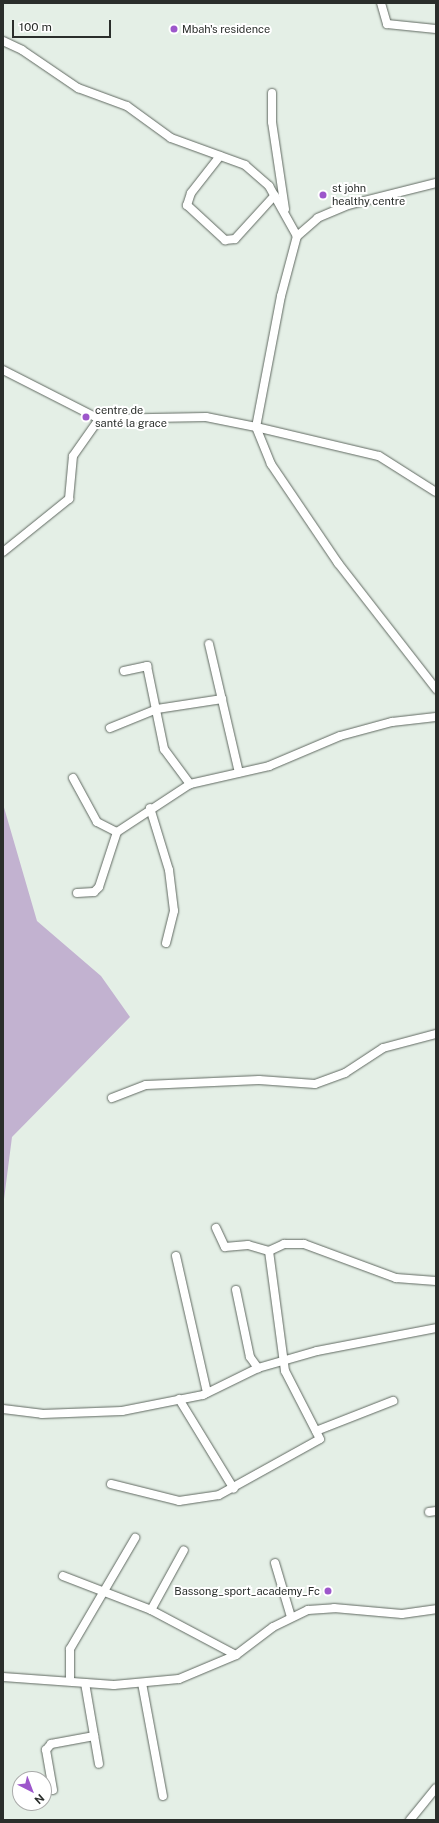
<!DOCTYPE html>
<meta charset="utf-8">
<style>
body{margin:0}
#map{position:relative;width:439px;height:1823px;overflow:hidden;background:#e4efe6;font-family:"Public Sans",sans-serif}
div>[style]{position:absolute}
.forest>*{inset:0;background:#c2b2d0}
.roads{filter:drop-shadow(0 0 1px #606961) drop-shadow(0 0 1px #606961)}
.minor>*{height:8px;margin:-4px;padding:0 4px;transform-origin:4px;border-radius:4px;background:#fff}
.dots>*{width:11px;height:11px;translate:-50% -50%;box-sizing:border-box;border:2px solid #fff;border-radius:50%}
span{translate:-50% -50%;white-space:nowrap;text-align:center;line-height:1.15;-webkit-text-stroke:4px #fff;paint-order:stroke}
.poi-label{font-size:11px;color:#2a2e2b}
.left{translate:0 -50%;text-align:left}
.right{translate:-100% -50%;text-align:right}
.frame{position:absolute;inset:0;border:4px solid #2a2e2b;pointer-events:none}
.north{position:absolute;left:12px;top:1771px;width:40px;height:40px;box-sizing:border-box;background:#fff;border:1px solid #aaabaa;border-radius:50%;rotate:138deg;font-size:11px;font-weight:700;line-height:16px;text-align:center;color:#2a2e2b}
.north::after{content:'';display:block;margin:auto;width:14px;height:18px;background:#9d57cb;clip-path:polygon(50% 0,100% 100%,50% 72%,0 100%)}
.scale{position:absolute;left:12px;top:20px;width:99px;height:18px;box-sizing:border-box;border:2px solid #2a2e2b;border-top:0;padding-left:5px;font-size:12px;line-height:14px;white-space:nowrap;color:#2a2e2b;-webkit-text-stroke:3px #fff;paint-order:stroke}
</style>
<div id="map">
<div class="forest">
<div style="clip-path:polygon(3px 804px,37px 921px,101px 976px,130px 1017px,12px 1137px,3px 1207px)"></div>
</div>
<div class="roads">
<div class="minor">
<div style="left:381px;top:3px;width:22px;rotate:74deg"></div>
<div style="left:387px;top:24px;width:49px;rotate:5.8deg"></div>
<div style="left:3px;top:41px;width:21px;rotate:25deg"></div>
<div style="left:22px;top:50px;width:68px;rotate:34.2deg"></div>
<div style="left:78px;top:88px;width:52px;rotate:20.2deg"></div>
<div style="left:127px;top:106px;width:54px;rotate:36deg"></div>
<div style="left:171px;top:138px;width:79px;rotate:20deg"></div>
<div style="left:245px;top:165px;width:32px;rotate:41deg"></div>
<div style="left:269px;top:186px;width:57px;rotate:60.8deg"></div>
<div style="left:272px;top:93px;width:29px;rotate:90deg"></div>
<div style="left:272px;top:122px;width:88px;rotate:81.5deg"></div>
<div style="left:220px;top:156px;width:47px;rotate:128.1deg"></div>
<div style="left:191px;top:193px;width:13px;rotate:108deg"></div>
<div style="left:187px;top:205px;width:52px;rotate:42.6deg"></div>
<div style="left:225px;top:240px;width:10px;rotate:-6deg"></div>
<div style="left:235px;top:239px;width:59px;rotate:-47.7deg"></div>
<div style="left:436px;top:183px;width:91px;rotate:166deg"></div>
<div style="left:348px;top:205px;width:33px;rotate:157deg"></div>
<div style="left:318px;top:218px;width:28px;rotate:139deg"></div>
<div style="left:297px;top:236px;width:62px;rotate:104.9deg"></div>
<div style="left:281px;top:296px;width:133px;rotate:100.8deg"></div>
<div style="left:256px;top:427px;width:40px;rotate:68deg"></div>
<div style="left:271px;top:464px;width:120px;rotate:55.9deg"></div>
<div style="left:338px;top:563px;width:160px;rotate:52.1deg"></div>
<div style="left:3px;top:370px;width:108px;rotate:27deg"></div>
<div style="left:99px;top:419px;width:107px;rotate:-1.1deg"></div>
<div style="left:206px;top:417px;width:51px;rotate:11.3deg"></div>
<div style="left:256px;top:427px;width:126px;rotate:13.3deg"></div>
<div style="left:379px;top:456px;width:67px;rotate:32.3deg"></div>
<div style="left:3px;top:552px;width:85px;rotate:-38.8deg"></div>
<div style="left:69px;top:499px;width:43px;rotate:-84.7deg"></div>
<div style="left:73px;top:456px;width:45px;rotate:-54.9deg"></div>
<div style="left:209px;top:644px;width:132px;rotate:76.9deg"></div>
<div style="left:124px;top:671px;width:24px;rotate:-12deg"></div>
<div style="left:147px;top:666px;width:85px;rotate:78.4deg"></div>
<div style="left:164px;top:749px;width:44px;rotate:53.4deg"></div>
<div style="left:110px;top:728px;width:51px;rotate:-22deg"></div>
<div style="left:157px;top:709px;width:66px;rotate:-8.7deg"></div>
<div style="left:73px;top:778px;width:50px;rotate:61.4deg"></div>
<div style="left:97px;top:822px;width:22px;rotate:27deg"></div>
<div style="left:150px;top:808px;width:65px;rotate:73deg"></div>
<div style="left:169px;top:870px;width:41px;rotate:83deg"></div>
<div style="left:174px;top:911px;width:33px;rotate:104deg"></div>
<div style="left:77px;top:893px;width:17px;rotate:-3deg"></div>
<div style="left:94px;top:892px;width:7px;rotate:-45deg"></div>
<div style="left:99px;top:887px;width:58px;rotate:-71.9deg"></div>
<div style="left:117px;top:832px;width:87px;rotate:-33.3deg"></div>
<div style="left:190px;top:784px;width:81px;rotate:-12.8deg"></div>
<div style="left:269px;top:766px;width:77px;rotate:-22.9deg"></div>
<div style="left:340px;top:736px;width:54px;rotate:-15.1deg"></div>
<div style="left:392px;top:722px;width:44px;rotate:-6.5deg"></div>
<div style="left:112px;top:1098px;width:36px;rotate:-21deg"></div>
<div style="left:146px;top:1085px;width:113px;rotate:-2.5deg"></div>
<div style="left:259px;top:1080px;width:56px;rotate:4.1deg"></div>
<div style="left:315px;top:1084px;width:32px;rotate:-20deg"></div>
<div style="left:345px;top:1073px;width:45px;rotate:-33.3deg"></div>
<div style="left:383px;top:1048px;width:55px;rotate:-14.8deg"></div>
<div style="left:216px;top:1228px;width:21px;rotate:65deg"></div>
<div style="left:225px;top:1247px;width:23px;rotate:-5deg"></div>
<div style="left:248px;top:1245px;width:22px;rotate:16deg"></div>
<div style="left:269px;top:1251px;width:17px;rotate:-25deg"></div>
<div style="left:284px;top:1244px;width:20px"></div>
<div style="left:304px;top:1244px;width:98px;rotate:20.3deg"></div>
<div style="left:396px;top:1278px;width:40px;rotate:4.3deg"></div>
<div style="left:176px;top:1256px;width:140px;rotate:77.2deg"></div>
<div style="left:236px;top:1290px;width:68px;rotate:78.2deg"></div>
<div style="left:250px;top:1357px;width:14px;rotate:54deg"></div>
<div style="left:179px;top:1399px;width:105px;rotate:58.6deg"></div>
<div style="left:3px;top:1409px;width:39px;rotate:7deg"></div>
<div style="left:42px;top:1414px;width:80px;rotate:-2.1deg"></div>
<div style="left:122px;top:1411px;width:83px;rotate:-11.2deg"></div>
<div style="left:203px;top:1395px;width:61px;rotate:-26.1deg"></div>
<div style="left:258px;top:1368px;width:61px;rotate:-16.1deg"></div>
<div style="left:317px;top:1351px;width:121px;rotate:-10.9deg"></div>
<div style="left:316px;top:1431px;width:83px;rotate:-21.3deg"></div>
<div style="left:111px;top:1484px;width:70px;rotate:14deg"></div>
<div style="left:179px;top:1501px;width:40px;rotate:-8.5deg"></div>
<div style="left:219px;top:1495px;width:115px;rotate:-29deg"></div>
<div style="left:320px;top:1439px;width:76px;rotate:-117.2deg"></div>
<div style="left:285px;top:1371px;width:121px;rotate:-97.6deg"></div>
<div style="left:429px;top:1512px;width:7px;rotate:-8deg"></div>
<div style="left:275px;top:1563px;width:56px;rotate:73.5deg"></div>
<div style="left:63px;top:1576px;width:94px;rotate:21.1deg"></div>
<div style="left:151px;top:1610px;width:96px;rotate:27.9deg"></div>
<div style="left:151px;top:1610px;width:68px;rotate:-61.2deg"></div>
<div style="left:3px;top:1677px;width:111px;rotate:4.1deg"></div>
<div style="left:114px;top:1685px;width:65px;rotate:-5.3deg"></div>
<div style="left:179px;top:1679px;width:62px;rotate:-22.8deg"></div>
<div style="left:236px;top:1655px;width:46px;rotate:-37.1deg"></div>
<div style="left:273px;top:1627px;width:39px;rotate:-26deg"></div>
<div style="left:308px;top:1610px;width:26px;rotate:-4deg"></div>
<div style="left:334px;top:1608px;width:68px;rotate:5deg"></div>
<div style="left:402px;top:1614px;width:34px;rotate:-8deg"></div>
<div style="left:70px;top:1681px;width:32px;rotate:-90deg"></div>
<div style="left:70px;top:1649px;width:129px;rotate:-59.6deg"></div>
<div style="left:85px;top:1683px;width:82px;rotate:80.2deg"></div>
<div style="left:142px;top:1683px;width:115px;rotate:79.5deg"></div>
<div style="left:53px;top:1790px;width:41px;rotate:-99.9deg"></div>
<div style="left:46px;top:1750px;width:8px;rotate:-50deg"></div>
<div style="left:51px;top:1744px;width:44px;rotate:-10.5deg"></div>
<div style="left:410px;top:1820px;width:41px;rotate:-50.9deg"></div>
</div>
</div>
<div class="dots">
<div style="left:174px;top:29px;background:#9d57cb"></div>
<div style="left:323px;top:195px;background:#9d57cb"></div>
<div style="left:86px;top:417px;background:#9d57cb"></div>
<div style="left:328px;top:1591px;background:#9d57cb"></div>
</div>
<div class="poi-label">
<span class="left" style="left:182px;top:29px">Mbah's residence</span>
<span class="left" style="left:332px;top:195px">st john<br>healthy centre</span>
<span class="left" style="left:95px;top:417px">centre de<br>santé la grace</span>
<span class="right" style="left:320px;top:1591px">Bassong_sport_academy_Fc</span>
</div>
<div class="frame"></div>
<div class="north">N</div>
<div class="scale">100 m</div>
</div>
